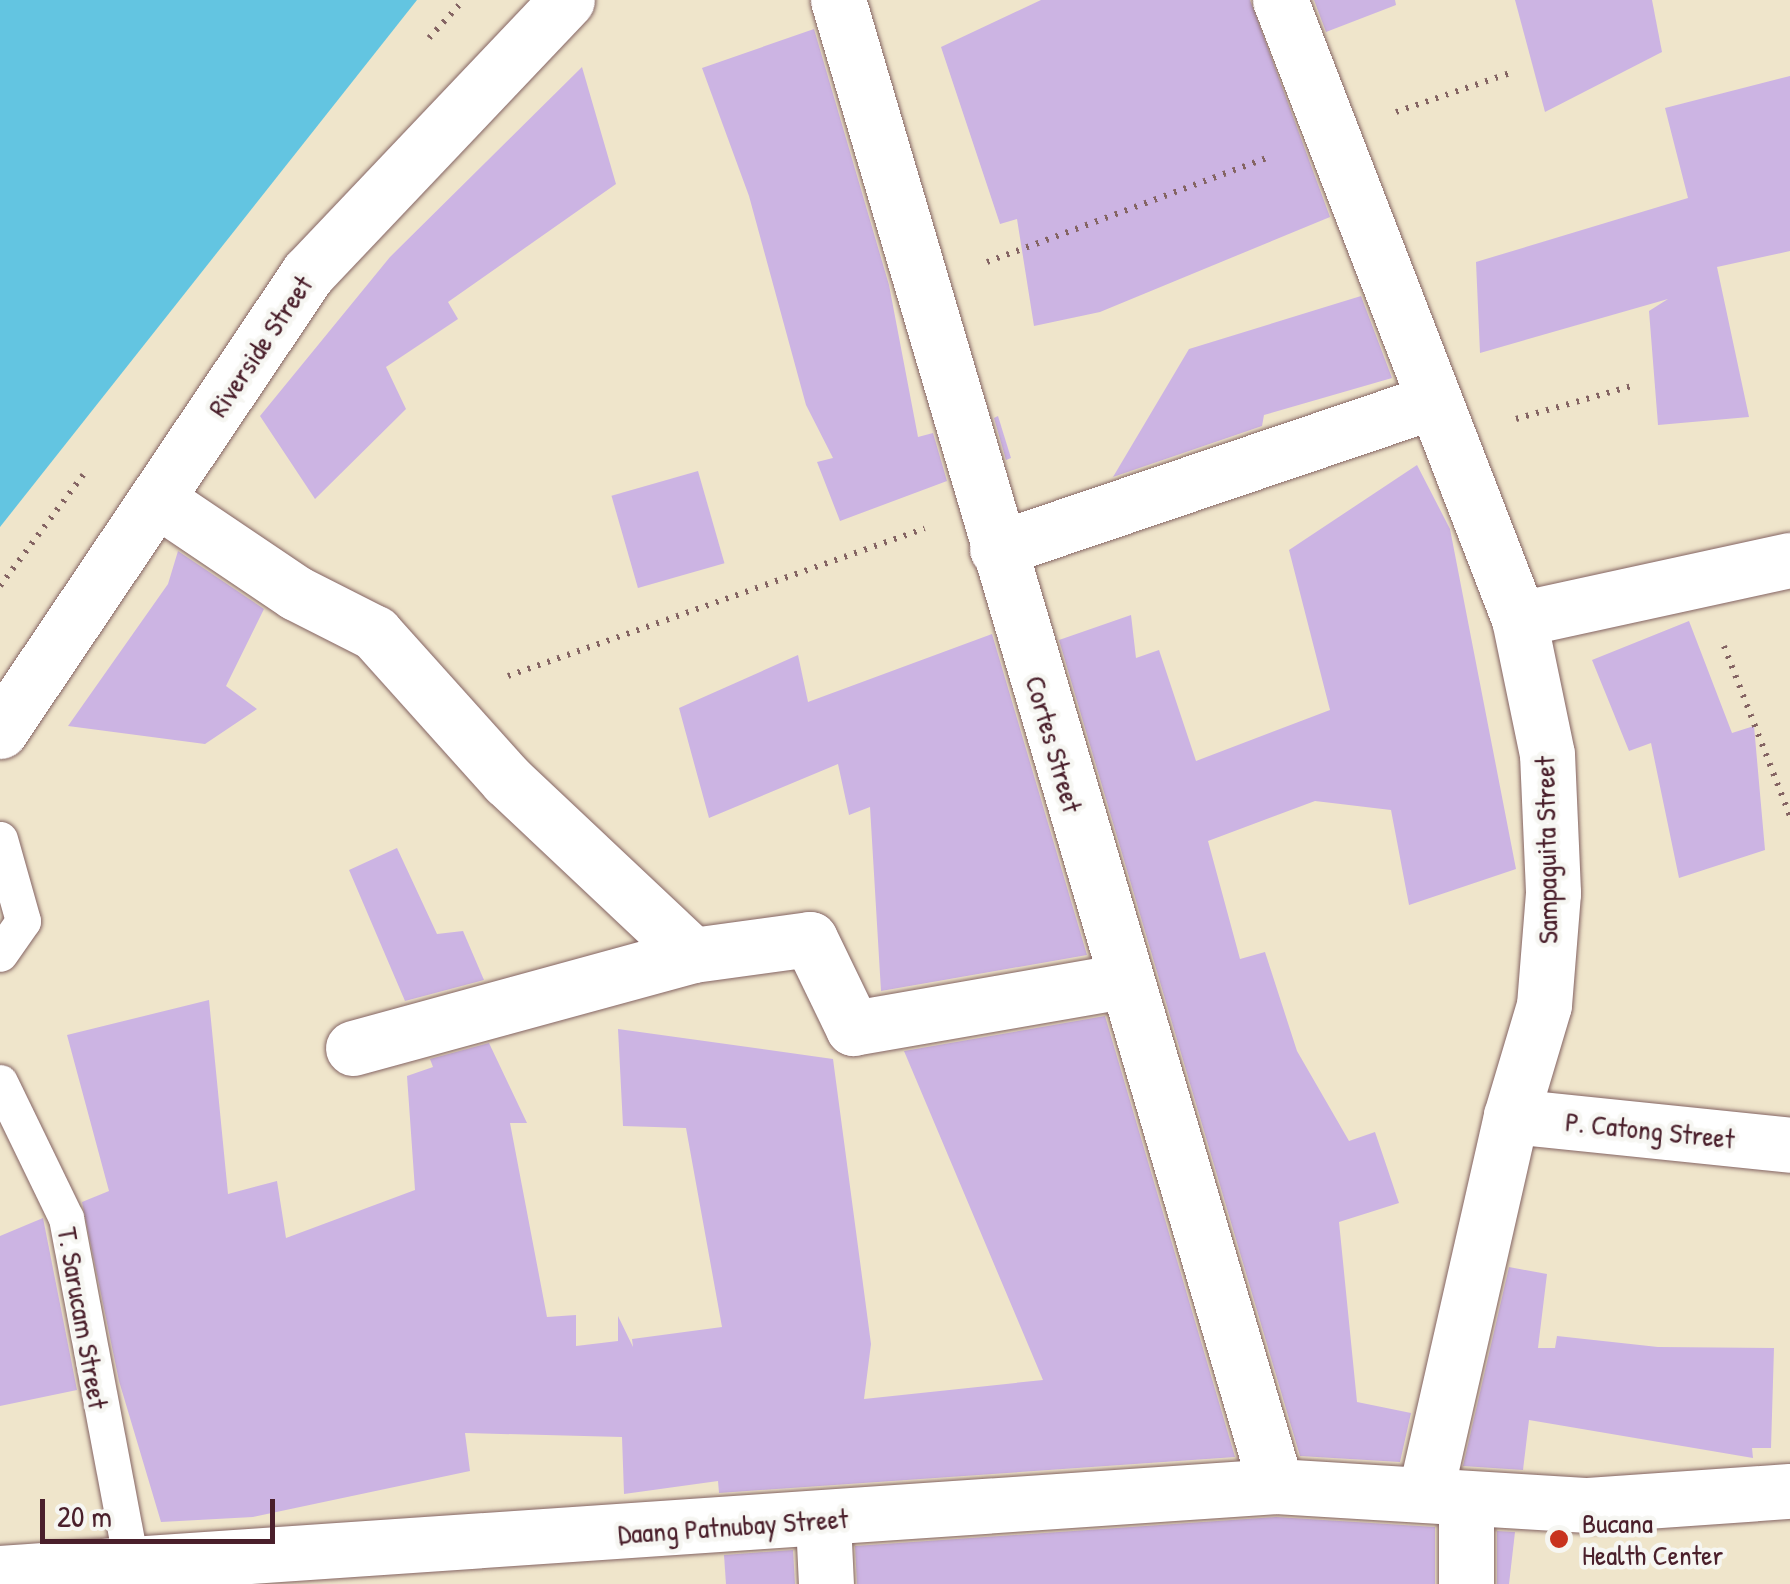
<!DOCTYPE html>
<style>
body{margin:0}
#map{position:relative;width:1790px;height:1584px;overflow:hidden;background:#efe5cb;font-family:"Patrick Hand",sans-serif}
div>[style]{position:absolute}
.water>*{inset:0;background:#63c5e1}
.building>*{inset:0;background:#ccb4e3;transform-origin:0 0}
.path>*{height:6px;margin-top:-3px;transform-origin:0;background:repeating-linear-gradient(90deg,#846463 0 2.5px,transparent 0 10.5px)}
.roads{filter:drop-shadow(0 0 2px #846463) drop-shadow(0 0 2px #846463)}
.lane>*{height:35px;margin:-17.5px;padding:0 17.5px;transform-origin:17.5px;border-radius:17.5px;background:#fff}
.street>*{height:55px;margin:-27.5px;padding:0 27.5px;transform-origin:27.5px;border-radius:27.5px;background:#fff}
.dots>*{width:28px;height:28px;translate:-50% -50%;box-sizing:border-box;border:5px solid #f6f6f2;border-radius:50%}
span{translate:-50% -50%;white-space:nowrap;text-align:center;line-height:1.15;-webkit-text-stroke:9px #f6f6f2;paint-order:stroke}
.street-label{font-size:28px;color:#4a1f2b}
.poi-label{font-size:28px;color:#4a1f2b}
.left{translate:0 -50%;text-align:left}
.scale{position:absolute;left:40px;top:1499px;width:235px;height:45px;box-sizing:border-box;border:5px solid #4a1f2b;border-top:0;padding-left:12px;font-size:30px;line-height:35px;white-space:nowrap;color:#4a1f2b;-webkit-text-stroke:8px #f6f6f2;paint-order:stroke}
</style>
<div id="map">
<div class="water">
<div style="clip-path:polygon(0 0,417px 0,0 527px)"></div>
</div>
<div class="building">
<div style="clip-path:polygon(1041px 0,1250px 0,1330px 217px,1100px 312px,1034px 326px,1017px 219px,1000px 224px,941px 47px)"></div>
<div style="clip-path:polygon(1314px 0,1395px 0,1396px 5px,1326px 32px)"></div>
<div style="clip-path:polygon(1515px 0,1652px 0,1662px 52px,1545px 112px)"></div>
<div style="clip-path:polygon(814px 29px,889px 285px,918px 437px,933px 433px,947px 481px,840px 521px,817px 462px,833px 458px,806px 405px,749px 196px,702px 68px)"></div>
<div style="clip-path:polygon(582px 67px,616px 184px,448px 302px,458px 319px,386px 367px,406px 409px,315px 499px,260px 416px,390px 257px)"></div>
<div style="clip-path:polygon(1790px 76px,1790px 251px,1717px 267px,1749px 417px,1658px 425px,1649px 311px,1668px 299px,1480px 353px,1476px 262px,1688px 198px,1665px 108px)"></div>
<div style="clip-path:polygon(1361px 296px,1392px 378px,1264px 415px,1262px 426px,1113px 477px,1189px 349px)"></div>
<div style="clip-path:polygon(998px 416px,1011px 458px,1006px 460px,994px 418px)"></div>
<div style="clip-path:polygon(1417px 465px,1450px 529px,1516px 869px,1409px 905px,1391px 810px,1315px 801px,1208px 841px,1240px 959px,1265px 952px,1297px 1051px,1349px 1141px,1375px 1132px,1399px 1203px,1339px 1222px,1357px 1402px,1411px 1413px,1400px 1462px,1300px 1456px,1059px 640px,1131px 615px,1136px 658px,1159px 650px,1196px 761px,1330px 710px,1289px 550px)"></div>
<div style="left:698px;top:471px;width:96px;height:90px;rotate:74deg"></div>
<div style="clip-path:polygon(178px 551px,264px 609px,226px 686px,257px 709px,205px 744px,68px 726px,168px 584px)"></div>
<div style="clip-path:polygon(1689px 621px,1732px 733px,1754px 726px,1765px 850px,1679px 878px,1651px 743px,1629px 751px,1592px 660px)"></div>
<div style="clip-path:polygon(992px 634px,1087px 955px,881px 991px,870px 807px,849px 815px,838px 764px,709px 818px,679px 708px,798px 655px,808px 702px)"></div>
<div style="clip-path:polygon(397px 848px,437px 934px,463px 931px,484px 980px,405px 1001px,349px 870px)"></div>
<div style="clip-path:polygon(209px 1000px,228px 1194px,277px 1181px,286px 1238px,415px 1190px,407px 1076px,433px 1067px,430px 1059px,489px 1043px,527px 1123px,510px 1123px,547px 1317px,576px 1315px,576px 1346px,618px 1341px,618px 1316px,633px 1347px,632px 1339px,722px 1327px,686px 1128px,623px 1126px,618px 1029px,833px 1059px,871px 1344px,864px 1399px,1043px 1380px,904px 1051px,1105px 1016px,1235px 1457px,719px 1493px,718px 1481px,624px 1494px,622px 1437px,465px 1433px,470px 1471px,253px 1517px,161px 1522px,119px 1381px,82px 1202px,109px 1191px,67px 1035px)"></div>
<div style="clip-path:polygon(43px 1218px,77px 1390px,0 1406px,0 1236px)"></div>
<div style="clip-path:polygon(1509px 1267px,1547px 1274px,1538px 1348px,1555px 1348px,1557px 1336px,1658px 1347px,1774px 1348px,1771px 1448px,1752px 1448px,1753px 1458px,1529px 1420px,1523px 1470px,1463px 1466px)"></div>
<div style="clip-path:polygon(1276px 1517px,1435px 1527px,1435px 1584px,857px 1584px,855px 1546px)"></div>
<div style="clip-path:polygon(1497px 1531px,1515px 1532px,1509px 1584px,1497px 1584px)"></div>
<div style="clip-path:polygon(793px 1550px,795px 1584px,726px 1584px,724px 1555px)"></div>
</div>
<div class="path">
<div style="left:429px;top:38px;width:47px;rotate:-47.6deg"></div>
<div style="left:1396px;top:112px;width:124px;rotate:-18.9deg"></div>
<div style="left:987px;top:262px;width:298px;rotate:-20.4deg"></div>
<div style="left:1516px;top:419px;width:121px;rotate:-15.9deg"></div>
<div style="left:0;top:586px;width:139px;rotate:-53.2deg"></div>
<div style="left:1724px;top:646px;width:182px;rotate:68.8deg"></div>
<div style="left:508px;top:676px;width:442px;rotate:-19.5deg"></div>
</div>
<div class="roads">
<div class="lane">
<div style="left:0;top:839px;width:85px;rotate:74.3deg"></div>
<div style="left:23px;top:921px;width:40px;rotate:124.9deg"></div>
<div style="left:0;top:1082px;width:151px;rotate:64.1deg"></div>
<div style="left:66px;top:1218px;width:354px;rotate:79.3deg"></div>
</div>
<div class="street">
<div style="left:838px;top:0;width:1549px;rotate:73.58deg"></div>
<div style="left:1280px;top:0;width:664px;rotate:68.89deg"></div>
<div style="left:1519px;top:619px;width:138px;rotate:78.3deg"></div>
<div style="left:1547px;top:754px;width:139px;rotate:87.5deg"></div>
<div style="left:1553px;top:893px;width:112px;rotate:94.6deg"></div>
<div style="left:1544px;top:1005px;width:116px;rotate:106.6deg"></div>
<div style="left:1511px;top:1116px;width:388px;rotate:102.8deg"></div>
<div style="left:158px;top:500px;width:166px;rotate:34deg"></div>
<div style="left:296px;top:593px;width:89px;rotate:26.9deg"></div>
<div style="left:375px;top:633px;width:198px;rotate:48.1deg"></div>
<div style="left:507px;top:780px;width:255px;rotate:43.3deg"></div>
<div style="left:693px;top:955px;width:118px;rotate:-7.8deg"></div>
<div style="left:810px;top:939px;width:99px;rotate:64.2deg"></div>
<div style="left:853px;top:1028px;width:273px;rotate:-9.9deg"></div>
<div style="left:997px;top:549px;width:459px;rotate:-18.7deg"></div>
<div style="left:1519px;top:619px;width:277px;rotate:-12.3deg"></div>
<div style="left:0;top:731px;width:552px;rotate:-56.08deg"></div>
<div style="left:308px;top:273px;width:376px;rotate:-46.5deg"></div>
<div style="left:353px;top:1048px;width:352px;rotate:-15.3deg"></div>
<div style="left:1511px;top:1116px;width:281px;rotate:5.9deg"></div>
<div style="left:823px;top:1521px;width:63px;rotate:87.3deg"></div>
<div style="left:0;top:1573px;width:1279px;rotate:-3.9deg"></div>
<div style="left:1276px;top:1486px;width:313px;rotate:3.5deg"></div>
<div style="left:1588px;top:1505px;width:202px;rotate:-4deg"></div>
<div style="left:1466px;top:1584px;width:85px;rotate:-90deg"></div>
</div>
</div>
<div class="dots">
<div style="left:1559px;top:1539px;background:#c8321e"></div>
</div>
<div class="street-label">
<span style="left:260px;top:346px;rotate:-56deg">Riverside Street</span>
<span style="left:1054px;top:744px;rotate:74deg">Cortes Street</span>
<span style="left:1546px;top:850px;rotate:-91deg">Sampaguita Street</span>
<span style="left:1650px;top:1130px;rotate:6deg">P. Catong Street</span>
<span style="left:83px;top:1318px;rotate:80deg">T. Sarucam Street</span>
<span style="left:733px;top:1526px;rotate:-4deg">Daang Patnubay Street</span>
</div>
<div class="poi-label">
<span class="left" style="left:1582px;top:1539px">Bucana<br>Health Center</span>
</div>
<div class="scale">20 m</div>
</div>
